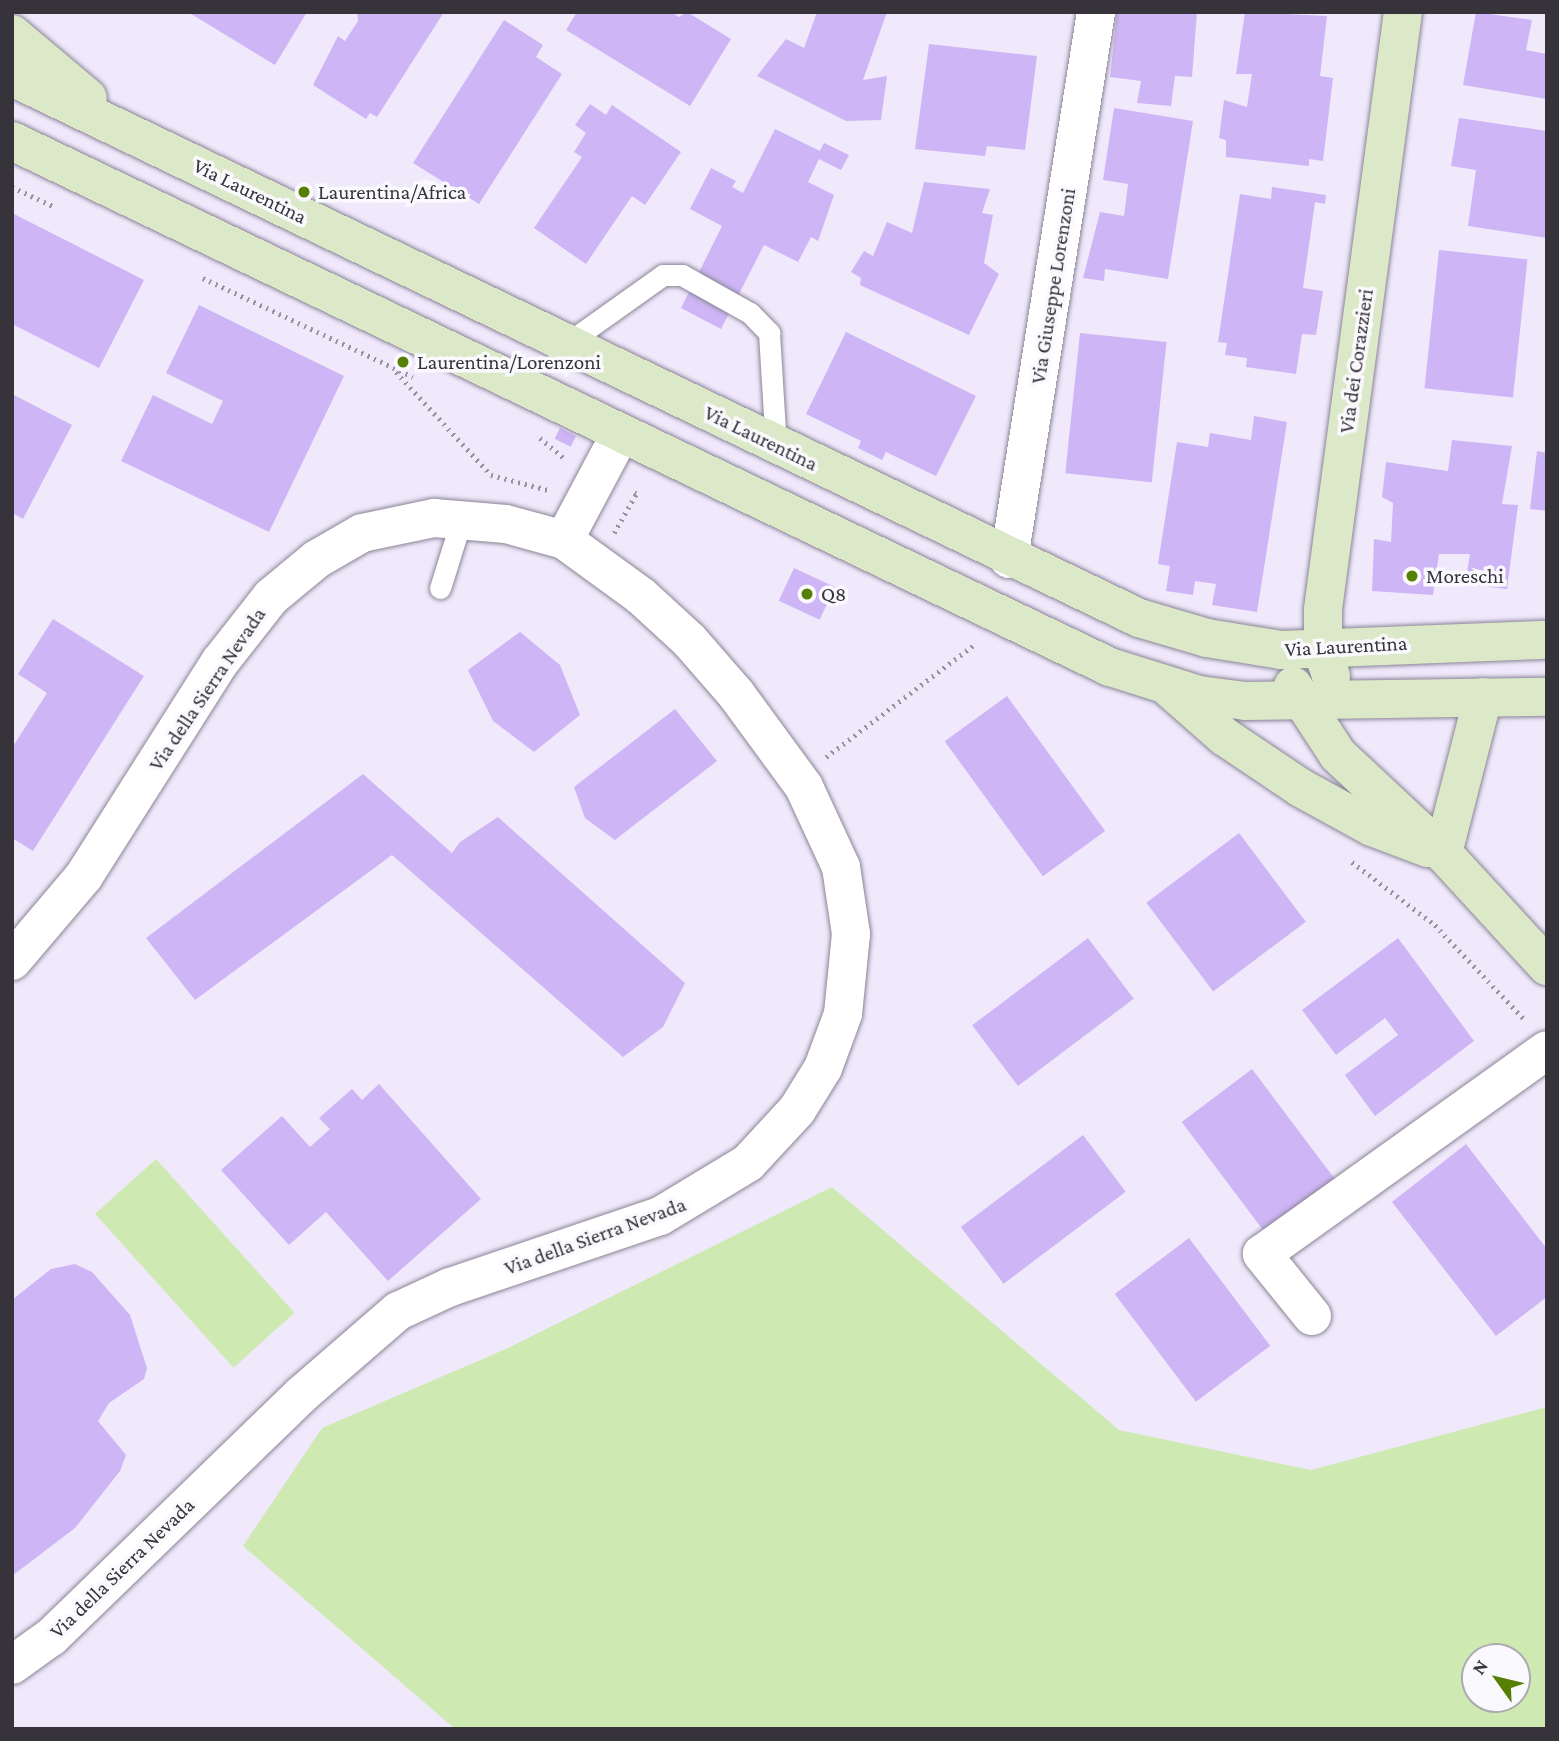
<!DOCTYPE html>
<style>
body{margin:0}
#map{position:relative;width:1559px;height:1741px;overflow:hidden;background:#f0e9fc;font-family:"Crimson Pro",serif}
div>[style]{position:absolute}
.green>*{inset:0;background:#cee9b2;transform-origin:0 0}
.building>*{inset:0;background:#ceb5f5;transform-origin:0 0}
.path>*{height:4.5px;margin-top:-2.25px;transform-origin:0;background:repeating-linear-gradient(90deg,#97929f 0 2px,transparent 0 7px)}
.roads{filter:drop-shadow(0 0 2px #8b8596) drop-shadow(0 0 2px #8b8596)}
.lane>*{height:21px;margin:-10.5px;padding:0 10.5px;transform-origin:10.5px;border-radius:10.5px;background:#fff}
.street>*{height:38px;margin:-19px;padding:0 19px;transform-origin:19px;border-radius:19px;background:#fff}
.secondary>*{height:38px;margin:-19px;padding:0 19px;transform-origin:19px;border-radius:19px;background:#dbe9c9}
.dots>*{width:19px;height:19px;translate:-50% -50%;box-sizing:border-box;border:4px solid #faf9fd;border-radius:50%}
span{translate:-50% -50%;white-space:nowrap;text-align:center;line-height:1.15;-webkit-text-stroke:7px #faf9fd;paint-order:stroke}
.street-label{font-size:21px;color:#36333a}
.poi-label{font-size:21px;color:#36333a}
.left{translate:0 -50%;text-align:left}
.frame{position:absolute;inset:0;border:14px solid #36333a;pointer-events:none}
.north{position:absolute;left:1461px;top:1643px;width:70px;height:70px;box-sizing:border-box;background:#faf9fd;border:2px solid #acaaaf;border-radius:50%;rotate:304deg;font-size:19px;font-weight:700;line-height:28px;text-align:center;color:#36333a}
.north::after{content:'';display:block;margin:auto;width:24px;height:32px;background:#558004;clip-path:polygon(50% 0,100% 100%,50% 72%,0 100%)}
</style>
<div id="map">
<div class="green">
<div style="left:156px;top:1159px;width:207px;height:82px;rotate:48deg"></div>
<div style="clip-path:polygon(evenodd,832px 1187px,1119px 1430px,1311px 1470px,1547px 1407px,1547px 1729px,455px 1729px,243px 1546px,322px 1428px,506px 1349px,832px 1187px,1475px 1657px,1517px 1657px,1517px 1699px,1475px 1699px,1475px 1657px)"></div>
</div>
<div class="building">
<div style="clip-path:polygon(188px 12px,307px 12px,275px 65px)"></div>
<div style="clip-path:polygon(357px 12px,444px 12px,377px 117px,370px 113px,366px 119px,313px 85px,338px 36px,345px 41px,358px 21px)"></div>
<div style="clip-path:polygon(577px 12px,671px 12px,679px 17px,687px 12px,731px 39px,690px 106px,566px 30px)"></div>
<div style="clip-path:polygon(817px 12px,887px 12px,863px 80px,887px 76px,881px 120px,846px 121px,757px 76px,786px 39px,804px 48px)"></div>
<div style="clip-path:polygon(1117px 12px,1197px 12px,1192px 77px,1175px 76px,1171px 106px,1137px 103px,1141px 81px,1110px 77px)"></div>
<div style="clip-path:polygon(1245px 12px,1327px 16px,1320px 76px,1333px 78px,1323px 161px,1309px 159px,1309px 166px,1226px 157px,1226px 140px,1219px 138px,1224px 100px,1247px 107px,1252px 74px,1236px 74px)"></div>
<div style="clip-path:polygon(1476px 12px,1532px 20px,1526px 50px,1547px 54px,1547px 99px,1463px 85px)"></div>
<div style="clip-path:polygon(504px 20px,543px 45px,536px 57px,562px 74px,479px 204px,413px 163px)"></div>
<div style="clip-path:polygon(929px 44px,1037px 56px,1025px 150px,987px 146px,985px 156px,915px 149px)"></div>
<div style="clip-path:polygon(590px 104px,606px 115px,612px 105px,681px 152px,645px 205px,632px 196px,586px 264px,534px 228px,582px 157px,574px 152px,586px 133px,575px 125px)"></div>
<div style="clip-path:polygon(1114px 108px,1193px 121px,1168px 279px,1105px 269px,1104px 281px,1083px 278px,1100px 212px,1124px 216px,1128px 184px,1103px 180px)"></div>
<div style="clip-path:polygon(1459px 118px,1547px 131px,1547px 238px,1468px 226px,1476px 170px,1451px 166px)"></div>
<div style="clip-path:polygon(775px 129px,820px 151px,824px 143px,849px 155px,841px 170px,819px 159px,808px 182px,834px 195px,818px 241px,811px 237px,798px 262px,764px 245px,721px 329px,681px 308px,722px 226px,690px 209px,711px 168px,736px 181px,732px 187px,743px 193px)"></div>
<div style="clip-path:polygon(924px 182px,990px 189px,982px 213px,993px 215px,984px 263px,999px 274px,969px 335px,860px 285px,861px 278px,851px 272px,864px 251px,873px 256px,887px 222px,912px 233px)"></div>
<div style="clip-path:polygon(1272px 187px,1326px 195px,1325px 204px,1315px 202px,1303px 288px,1323px 291px,1316px 335px,1302px 334px,1296px 374px,1246px 367px,1247px 358px,1225px 355px,1227px 343px,1218px 342px,1240px 194px,1271px 199px)"></div>
<div style="clip-path:polygon(12px 213px,144px 280px,99px 368px,12px 324px)"></div>
<div style="left:1439px;top:250px;width:89px;height:139px;rotate:6deg"></div>
<div style="clip-path:polygon(199px 305px,344px 376px,269px 532px,121px 461px,153px 395px,212px 424px,223px 401px,166px 373px)"></div>
<div style="clip-path:polygon(846px 332px,976px 396px,936px 476px,886px 452px,882px 460px,858px 448px,861px 441px,806px 414px)"></div>
<div style="left:1080px;top:333px;width:87px;height:141px;rotate:6deg"></div>
<div style="clip-path:polygon(12px 394px,72px 425px,23px 519px,12px 513px)"></div>
<div style="clip-path:polygon(1254px 416px,1287px 422px,1257px 612px,1212px 605px,1216px 584px,1195px 581px,1193px 595px,1166px 591px,1170px 566px,1158px 564px,1177px 442px,1208px 447px,1210px 433px,1251px 440px)"></div>
<div style="left:560px;top:428px;width:18px;height:12px;rotate:27deg"></div>
<div style="clip-path:polygon(1452px 440px,1512px 446px,1502px 504px,1518px 505px,1507px 589px,1465px 584px,1470px 554px,1439px 554px,1433px 595px,1372px 591px,1374px 539px,1391px 542px,1393px 503px,1382px 497px,1386px 462px,1448px 471px)"></div>
<div style="clip-path:polygon(1537px 451px,1547px 453px,1547px 511px,1530px 509px)"></div>
<div style="left:794px;top:568px;width:45px;height:36px;rotate:25deg"></div>
<div style="clip-path:polygon(53px 619px,144px 676px,33px 851px,12px 838px,12px 748px,47px 693px,18px 674px)"></div>
<div style="clip-path:polygon(520px 632px,560px 665px,580px 715px,534px 752px,493px 721px,468px 670px)"></div>
<div style="left:1007px;top:696px;width:167px;height:77px;rotate:54deg"></div>
<div style="clip-path:polygon(675px 709px,717px 761px,615px 840px,585px 818px,574px 787px)"></div>
<div style="clip-path:polygon(363px 774px,452px 853px,460px 842px,498px 817px,685px 983px,663px 1027px,623px 1057px,392px 855px,195px 1000px,146px 938px)"></div>
<div style="left:1239px;top:833px;width:111px;height:116px;rotate:53deg"></div>
<div style="left:1088px;top:938px;width:76px;height:145px;rotate:53deg"></div>
<div style="clip-path:polygon(1398px 938px,1474px 1041px,1375px 1116px,1345px 1075px,1398px 1035px,1385px 1018px,1336px 1055px,1302px 1010px)"></div>
<div style="left:1252px;top:1069px;width:143px;height:88px;rotate:53deg"></div>
<div style="clip-path:polygon(379px 1084px,481px 1199px,388px 1281px,326px 1212px,289px 1245px,221px 1170px,282px 1116px,310px 1147px,330px 1129px,319px 1118px,352px 1089px,362px 1100px)"></div>
<div style="left:1083px;top:1135px;width:71px;height:153px;rotate:53deg"></div>
<div style="clip-path:polygon(1466px 1144px,1547px 1249px,1547px 1297px,1496px 1336px,1392px 1202px)"></div>
<div style="left:1189px;top:1238px;width:135px;height:93px;rotate:53deg"></div>
<div style="clip-path:polygon(75px 1264px,92px 1272px,130px 1315px,147px 1368px,144px 1379px,109px 1403px,98px 1421px,126px 1455px,120px 1471px,75px 1528px,12px 1576px,12px 1300px,51px 1269px)"></div>
</div>
<div class="path">
<div style="left:12px;top:187px;width:45px;rotate:24.9deg"></div>
<div style="left:203px;top:278px;width:232px;rotate:25.2deg"></div>
<div style="left:396px;top:372px;width:140px;rotate:47.3deg"></div>
<div style="left:491px;top:475px;width:59px;rotate:14.7deg"></div>
<div style="left:540px;top:438px;width:33px;rotate:40deg"></div>
<div style="left:614px;top:533px;width:45px;rotate:-60.6deg"></div>
<div style="left:636px;top:494px;width:6px;rotate:-149deg"></div>
<div style="left:826px;top:757px;width:187px;rotate:-37.2deg"></div>
<div style="left:1352px;top:862px;width:104px;rotate:37.2deg"></div>
<div style="left:1435px;top:925px;width:132px;rotate:46.5deg"></div>
</div>
<div class="roads">
<div class="lane">
<div style="left:566px;top:344px;width:119px;rotate:-35.4deg"></div>
<div style="left:663px;top:275px;width:19px"></div>
<div style="left:682px;top:275px;width:78px;rotate:29.2deg"></div>
<div style="left:750px;top:313px;width:28px;rotate:46deg"></div>
<div style="left:769px;top:333px;width:113px;rotate:86.5deg"></div>
<div style="left:440px;top:588px;width:73px;rotate:-72.6deg"></div>
</div>
<div class="street">
<div style="left:564px;top:540px;width:121px;rotate:-62deg"></div>
<div style="left:1009px;top:559px;width:554px;rotate:-80.96deg"></div>
<div style="left:12px;top:961px;width:111px;rotate:-49.7deg"></div>
<div style="left:84px;top:876px;width:254px;rotate:-57.6deg"></div>
<div style="left:220px;top:662px;width:83px;rotate:-51.9deg"></div>
<div style="left:271px;top:597px;width:60px;rotate:-39.6deg"></div>
<div style="left:317px;top:559px;width:52px;rotate:-30deg"></div>
<div style="left:362px;top:533px;width:74px;rotate:-11.8deg"></div>
<div style="left:434px;top:518px;width:72px;rotate:4.8deg"></div>
<div style="left:506px;top:524px;width:60px;rotate:15.4deg"></div>
<div style="left:564px;top:540px;width:95px;rotate:36deg"></div>
<div style="left:641px;top:596px;width:65px;rotate:42.5deg"></div>
<div style="left:689px;top:640px;width:72px;rotate:49deg"></div>
<div style="left:736px;top:694px;width:115px;rotate:53.8deg"></div>
<div style="left:804px;top:787px;width:88px;rotate:65.2deg"></div>
<div style="left:841px;top:867px;width:68px;rotate:81.5deg"></div>
<div style="left:851px;top:934px;width:80px;rotate:95.7deg"></div>
<div style="left:843px;top:1014px;width:58px;rotate:110.3deg"></div>
<div style="left:823px;top:1068px;width:49px;rotate:121.8deg"></div>
<div style="left:797px;top:1110px;width:72px;rotate:132.8deg"></div>
<div style="left:748px;top:1163px;width:103px;rotate:148.9deg"></div>
<div style="left:660px;top:1216px;width:222px;rotate:161.3deg"></div>
<div style="left:450px;top:1287px;width:57px;rotate:155.2deg"></div>
<div style="left:398px;top:1311px;width:128px;rotate:139.1deg"></div>
<div style="left:301px;top:1395px;width:348px;rotate:135.9deg"></div>
<div style="left:51px;top:1637px;width:48px;rotate:144.3deg"></div>
<div style="left:1312px;top:1316px;width:80px;rotate:-128.9deg"></div>
<div style="left:1262px;top:1254px;width:350px;rotate:-35.6deg"></div>
</div>
<div class="secondary">
<div style="left:12px;top:34px;width:99px;rotate:40.1deg"></div>
<div style="left:12px;top:77px;width:1250px;rotate:25.64deg"></div>
<div style="left:1139px;top:618px;width:71px;rotate:16.4deg"></div>
<div style="left:1207px;top:638px;width:75px;rotate:9.2deg"></div>
<div style="left:1281px;top:650px;width:266px;rotate:-2.2deg"></div>
<div style="left:12px;top:141px;width:1217px;rotate:25.6deg"></div>
<div style="left:1110px;top:667px;width:93px;rotate:17.5deg"></div>
<div style="left:1199px;top:695px;width:47px;rotate:7.3deg"></div>
<div style="left:1246px;top:701px;width:301px;rotate:-0.8deg"></div>
<div style="left:1331px;top:676px;width:26px;rotate:-108deg"></div>
<div style="left:1323px;top:651px;width:42px;rotate:-90deg"></div>
<div style="left:1323px;top:609px;width:602px;rotate:-82.37deg"></div>
<div style="left:1293px;top:686px;width:82px;rotate:56.9deg"></div>
<div style="left:1338px;top:755px;width:144px;rotate:43deg"></div>
<div style="left:1443px;top:853px;width:154px;rotate:47.4deg"></div>
<div style="left:1168px;top:687px;width:76px;rotate:41.3deg"></div>
<div style="left:1225px;top:737px;width:92px;rotate:33.9deg"></div>
<div style="left:1301px;top:788px;width:81px;rotate:28.8deg"></div>
<div style="left:1372px;top:827px;width:60px;rotate:20.6deg"></div>
<div style="left:1443px;top:853px;width:161px;rotate:-75.6deg"></div>
</div>
</div>
<div class="dots">
<div style="left:304px;top:192px;background:#558004"></div>
<div style="left:403px;top:362px;background:#558004"></div>
<div style="left:1412px;top:576px;background:#558004"></div>
<div style="left:807px;top:594px;background:#558004"></div>
</div>
<div class="street-label">
<span style="left:250px;top:191px;rotate:26deg">Via Laurentina</span>
<span style="left:1053px;top:286px;rotate:-81deg">Via Giuseppe Lorenzoni</span>
<span style="left:1356px;top:361px;rotate:-82deg">Via dei Corazzieri</span>
<span style="left:761px;top:438px;rotate:26deg">Via Laurentina</span>
<span style="left:1346px;top:646px;rotate:-3deg">Via Laurentina</span>
<span style="left:207px;top:689px;rotate:-56deg">Via della Sierra Nevada</span>
<span style="left:595px;top:1236px;rotate:-20deg">Via della Sierra Nevada</span>
<span style="left:122px;top:1568px;rotate:-44deg">Via della Sierra Nevada</span>
</div>
<div class="poi-label">
<span class="left" style="left:318px;top:192px">Laurentina/Africa</span>
<span class="left" style="left:417px;top:362px">Laurentina/Lorenzoni</span>
<span class="left" style="left:1426px;top:576px">Moreschi</span>
<span class="left" style="left:821px;top:594px">Q8</span>
</div>
<div class="frame"></div>
<div class="north">N</div>
</div>
